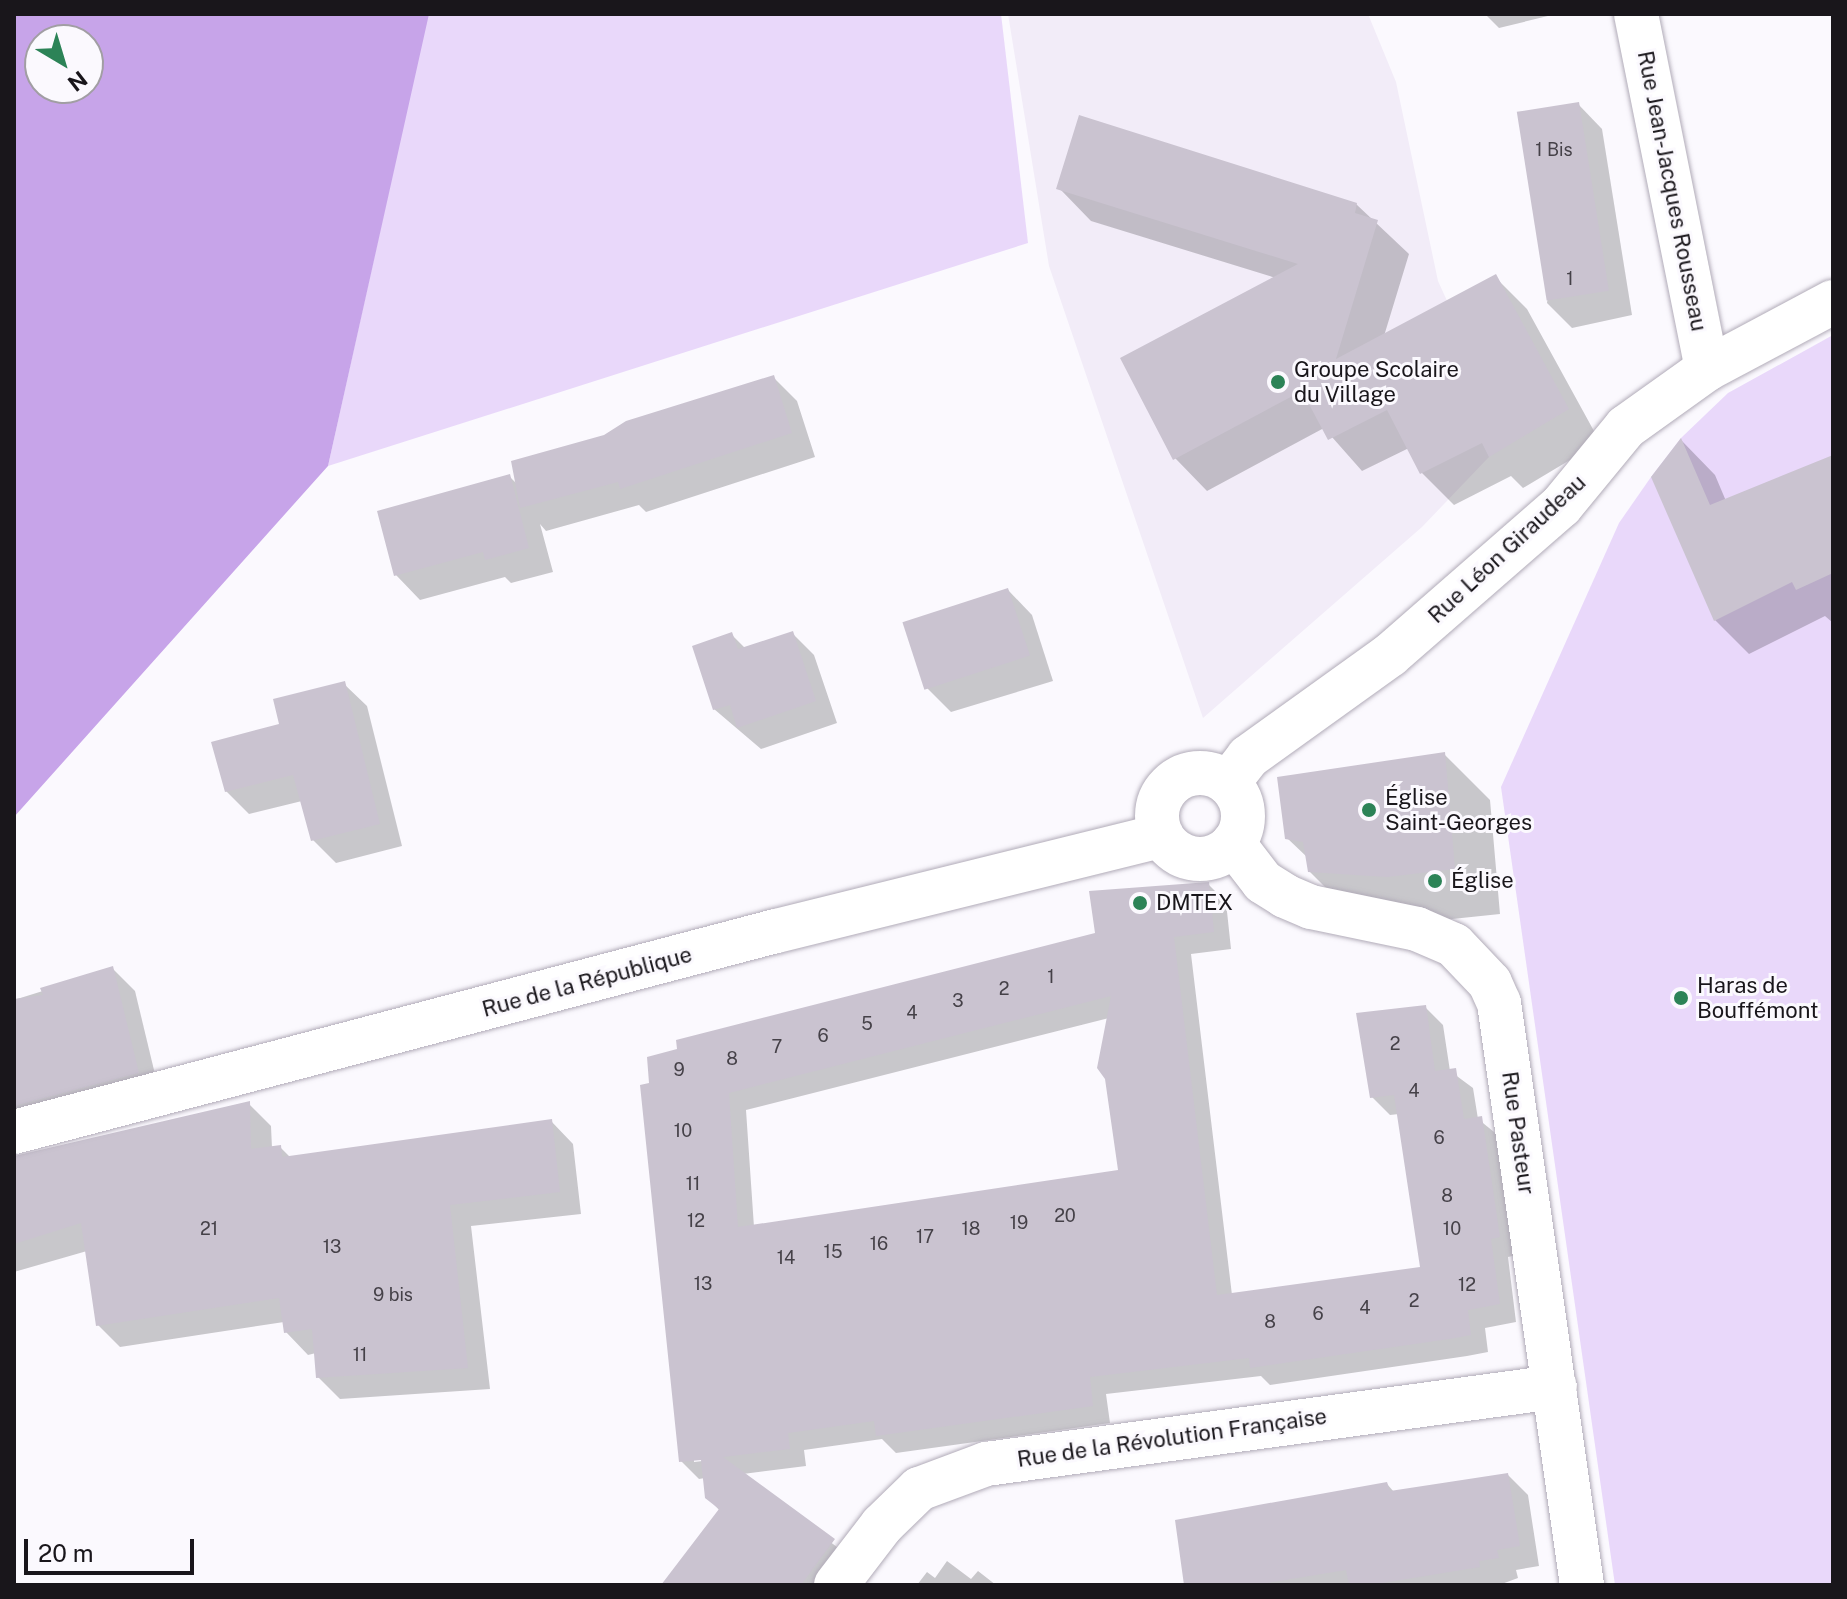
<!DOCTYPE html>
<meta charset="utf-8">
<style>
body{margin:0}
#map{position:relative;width:1847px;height:1599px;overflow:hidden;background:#fbf9fe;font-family:"Public Sans",sans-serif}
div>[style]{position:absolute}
.built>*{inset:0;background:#f2ecf8}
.green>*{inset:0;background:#e9d8fa}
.forest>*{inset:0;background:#c7a4e9}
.shadow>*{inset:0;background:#0003}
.building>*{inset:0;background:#cac3d0;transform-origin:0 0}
.roads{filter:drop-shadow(0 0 2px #b1abb8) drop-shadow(0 0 2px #b1abb8)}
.minor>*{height:44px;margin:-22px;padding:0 22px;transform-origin:22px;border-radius:22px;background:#fff}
.tertiary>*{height:44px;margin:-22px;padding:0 22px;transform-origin:22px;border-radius:22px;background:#fff}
.tertiary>.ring{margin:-22px;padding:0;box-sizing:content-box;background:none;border:44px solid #fff;border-radius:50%}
.dots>*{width:22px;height:22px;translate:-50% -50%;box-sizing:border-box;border:4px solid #fbf9fe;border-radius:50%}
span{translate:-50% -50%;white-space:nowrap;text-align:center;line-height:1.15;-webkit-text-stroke:6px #fbf9fe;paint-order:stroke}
.number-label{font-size:18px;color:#454148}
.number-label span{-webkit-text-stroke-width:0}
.street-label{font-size:22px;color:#19161b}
.poi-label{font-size:22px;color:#19161b}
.left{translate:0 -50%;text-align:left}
.frame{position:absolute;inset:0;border:16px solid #19161b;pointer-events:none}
.north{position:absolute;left:24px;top:24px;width:80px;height:80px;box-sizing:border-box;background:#fbf9fe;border:2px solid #a19ea3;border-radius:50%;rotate:142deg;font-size:22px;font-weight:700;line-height:32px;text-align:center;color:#19161b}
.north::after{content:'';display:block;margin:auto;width:28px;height:36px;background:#2c8357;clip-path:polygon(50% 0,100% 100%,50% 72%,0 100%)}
.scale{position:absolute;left:24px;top:1539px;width:170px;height:36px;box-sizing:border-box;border:4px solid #19161b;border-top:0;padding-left:10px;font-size:24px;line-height:28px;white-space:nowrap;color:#19161b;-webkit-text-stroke:6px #fbf9fe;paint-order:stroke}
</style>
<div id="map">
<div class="built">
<div style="clip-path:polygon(1008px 14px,1368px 14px,1396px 82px,1438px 281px,1474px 360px,1489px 457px,1422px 527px,1203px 718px,1049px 266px)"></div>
</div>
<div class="green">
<div style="clip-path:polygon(428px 14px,1001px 14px,1028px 243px,328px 466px)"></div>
<div style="clip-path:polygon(1833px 335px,1833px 1585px,1615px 1585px,1501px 787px,1619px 523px,1651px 477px,1681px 438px,1728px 393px)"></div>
</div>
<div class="forest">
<div style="clip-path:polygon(evenodd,14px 14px,429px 14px,328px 466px,14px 817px,14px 14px,40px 40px,88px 40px,88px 88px,40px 88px,40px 40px)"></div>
</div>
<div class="shadow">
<div style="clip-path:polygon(1485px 14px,1552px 14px,1552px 15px,1499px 28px)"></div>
<div style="clip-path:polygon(1578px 104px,1602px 129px,1632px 315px,1572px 328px,1547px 303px)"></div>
<div style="clip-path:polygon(1059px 188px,1356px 204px,1409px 254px,1384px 336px,1495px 277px,1527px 309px,1600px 442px,1523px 488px,1511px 476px,1454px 505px,1421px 472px,1409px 448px,1362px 471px,1324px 428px,1207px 491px,1175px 458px,1276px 278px,1091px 221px)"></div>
<div style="clip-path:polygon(773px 377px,797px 401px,815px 457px,646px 512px,639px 505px,546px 531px,540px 524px,553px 572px,511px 583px,505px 577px,420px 600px,396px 575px,509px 476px,518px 485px,605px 437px)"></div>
<div style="clip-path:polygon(1682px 441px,1715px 475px,1726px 501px,1833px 457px,1833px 623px,1825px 616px,1749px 654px,1715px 620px)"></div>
<div style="clip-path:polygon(1008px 590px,1032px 615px,1053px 681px,951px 712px,926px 687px)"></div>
<div style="clip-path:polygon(792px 633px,814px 655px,837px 723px,761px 749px,714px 709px,732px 635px,745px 648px)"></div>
<div style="clip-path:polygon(344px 684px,367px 706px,402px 846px,336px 863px,313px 840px,302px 801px,249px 814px,226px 791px,282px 725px)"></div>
<div style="clip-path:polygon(1444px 754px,1490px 800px,1500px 914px,1433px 921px,1355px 917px,1310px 872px,1308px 858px,1287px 838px)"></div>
<div style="clip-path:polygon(evenodd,1208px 884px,1226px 902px,1231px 949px,1191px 954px,1232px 1295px,1422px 1269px,1399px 1114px,1390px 1115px,1372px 1097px,1425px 1007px,1443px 1025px,1450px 1071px,1473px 1088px,1478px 1119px,1499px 1136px,1517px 1255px,1508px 1257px,1516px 1322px,1485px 1328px,1488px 1352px,1467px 1356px,1270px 1385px,1261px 1376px,1106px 1394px,1110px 1423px,896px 1453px,882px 1439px,804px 1450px,806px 1466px,743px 1474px,851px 1558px,831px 1585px,663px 1585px,720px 1511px,707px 1497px,705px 1478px,699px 1479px,681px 1461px,642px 1087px,1097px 934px,1208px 884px,1109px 1018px,1120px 1172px,754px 1227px,746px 1110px,1109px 1018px,1208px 884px,694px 1458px,711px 1460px,694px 1462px,694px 1458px)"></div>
<div style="clip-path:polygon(113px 969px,135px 991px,160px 1095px,14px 1151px,14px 1000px)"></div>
<div style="clip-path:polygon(249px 1104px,271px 1126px,272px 1148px,280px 1147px,291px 1158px,551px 1121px,573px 1144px,581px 1214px,471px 1226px,490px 1389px,340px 1399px,318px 1377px,316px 1353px,308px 1355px,286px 1332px,284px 1322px,120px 1347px,98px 1325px,87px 1251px,14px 1272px,14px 1157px)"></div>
<div style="clip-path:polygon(1508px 1475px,1528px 1495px,1539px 1566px,1516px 1570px,1518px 1578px,1499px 1585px,1186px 1585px,1387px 1484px,1394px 1492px)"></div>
<div style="clip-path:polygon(947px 1561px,971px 1579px,978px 1571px,996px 1585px,917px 1585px,927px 1572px,935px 1578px)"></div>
</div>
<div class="building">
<div style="left:1579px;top:102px;width:191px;height:63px;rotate:81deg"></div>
<div style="clip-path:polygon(1079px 115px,1357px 203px,1355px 213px,1378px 220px,1336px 359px,1496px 274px,1569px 409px,1489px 457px,1482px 443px,1420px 474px,1387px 410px,1328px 440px,1302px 391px,1173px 460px,1120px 358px,1298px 264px,1056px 189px)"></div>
<div style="clip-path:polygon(774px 375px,792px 433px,620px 489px,618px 482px,520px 508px,511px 461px,604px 435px,626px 421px)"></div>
<div style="clip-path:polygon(1681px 438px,1710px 505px,1833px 455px,1833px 573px,1796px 590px,1792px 582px,1714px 621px,1651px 477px)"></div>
<div style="clip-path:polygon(510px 474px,529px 548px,485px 560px,483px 552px,394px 576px,377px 511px)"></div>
<div style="left:1008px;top:588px;width:71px;height:111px;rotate:72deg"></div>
<div style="clip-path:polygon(793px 631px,816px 701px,737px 728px,730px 705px,713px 710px,692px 646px,732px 632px,738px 649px)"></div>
<div style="clip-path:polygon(345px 681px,380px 824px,311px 841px,293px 775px,225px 792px,211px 742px,279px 724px,273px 699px)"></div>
<div style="clip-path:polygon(1445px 752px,1455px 869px,1387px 877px,1308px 872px,1303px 842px,1285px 839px,1277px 777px)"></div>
<div style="clip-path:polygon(evenodd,1209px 882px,1214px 932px,1174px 937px,1217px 1295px,1420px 1267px,1394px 1095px,1370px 1098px,1356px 1013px,1426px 1005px,1435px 1071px,1456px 1068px,1464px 1119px,1482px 1116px,1500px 1237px,1491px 1239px,1500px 1304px,1468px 1310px,1471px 1335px,1449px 1339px,1250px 1368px,1249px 1358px,1090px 1377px,1093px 1406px,876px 1436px,874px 1421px,788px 1433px,790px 1449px,723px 1457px,835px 1539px,801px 1585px,661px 1585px,719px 1509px,705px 1498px,701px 1460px,679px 1462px,640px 1085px,649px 1083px,647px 1057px,677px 1049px,676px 1040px,1095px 933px,1089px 891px,1209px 882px,1111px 996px,1097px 1068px,1105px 1079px,1118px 1170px,738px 1227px,729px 1093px,1111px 996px)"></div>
<div style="clip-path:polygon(113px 966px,139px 1073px,14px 1106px,14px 999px,43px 995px,40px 988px)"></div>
<div style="clip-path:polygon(250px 1101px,251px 1149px,281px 1145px,282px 1157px,552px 1119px,560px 1192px,450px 1205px,468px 1368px,316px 1378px,312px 1329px,284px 1333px,279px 1298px,96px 1326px,81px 1223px,14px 1244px,14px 1156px)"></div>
<div style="clip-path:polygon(1508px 1473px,1520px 1546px,1497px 1550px,1499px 1558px,1479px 1561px,1480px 1567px,1370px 1585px,1349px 1585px,1346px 1570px,1255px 1585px,1184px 1585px,1175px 1520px,1387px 1482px,1390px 1491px)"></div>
</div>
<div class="roads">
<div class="minor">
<div style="left:1636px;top:14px;width:362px;rotate:78.7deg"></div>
<div style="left:836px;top:1585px;width:76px;rotate:-52.5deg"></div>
<div style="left:882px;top:1525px;width:52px;rotate:-44.2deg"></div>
<div style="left:919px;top:1489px;width:72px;rotate:-20.5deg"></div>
<div style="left:986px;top:1464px;width:574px;rotate:-7.71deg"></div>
</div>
<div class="tertiary">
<div class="ring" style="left:1157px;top:773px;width:42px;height:42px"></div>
<div style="left:1228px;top:783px;width:33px;rotate:-52deg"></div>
<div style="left:1248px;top:757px;width:175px;rotate:-35.7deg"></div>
<div style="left:1390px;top:655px;width:227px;rotate:-41.1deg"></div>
<div style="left:1561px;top:506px;width:102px;rotate:-50.6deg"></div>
<div style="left:1626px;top:427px;width:100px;rotate:-35.6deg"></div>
<div style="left:1707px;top:369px;width:143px;rotate:-28deg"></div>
<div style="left:1233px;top:843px;width:49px;rotate:52.4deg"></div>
<div style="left:1263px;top:882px;width:26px;rotate:32deg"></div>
<div style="left:1285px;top:896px;width:28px;rotate:23deg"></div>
<div style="left:1311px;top:907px;width:108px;rotate:11.7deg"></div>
<div style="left:1417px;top:929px;width:40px;rotate:23.4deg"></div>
<div style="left:1454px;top:945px;width:52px;rotate:46.5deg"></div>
<div style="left:1490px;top:983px;width:22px;rotate:66deg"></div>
<div style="left:1499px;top:1003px;width:588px;rotate:81.88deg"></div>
<div style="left:14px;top:1132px;width:788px;rotate:-14.78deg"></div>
<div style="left:776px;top:931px;width:397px;rotate:-13.9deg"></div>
</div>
</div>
<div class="dots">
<div style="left:1278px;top:382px;background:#2c8357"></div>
<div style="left:1369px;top:810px;background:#2c8357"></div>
<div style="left:1435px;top:881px;background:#2c8357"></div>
<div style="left:1140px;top:903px;background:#2c8357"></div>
<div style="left:1681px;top:998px;background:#2c8357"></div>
</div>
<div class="number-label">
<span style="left:1554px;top:150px">1 Bis</span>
<span style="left:1570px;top:279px">1</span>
<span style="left:1051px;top:977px">1</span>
<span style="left:1004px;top:989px">2</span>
<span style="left:958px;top:1001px">3</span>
<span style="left:912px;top:1013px">4</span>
<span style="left:867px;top:1024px">5</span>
<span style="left:823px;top:1036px">6</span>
<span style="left:1395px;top:1044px">2</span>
<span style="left:777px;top:1047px">7</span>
<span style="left:732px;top:1059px">8</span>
<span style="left:679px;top:1070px">9</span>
<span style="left:1414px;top:1091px">4</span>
<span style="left:683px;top:1131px">10</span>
<span style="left:1439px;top:1138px">6</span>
<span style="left:693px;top:1184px">11</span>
<span style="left:1447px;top:1196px">8</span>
<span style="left:1065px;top:1216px">20</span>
<span style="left:696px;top:1221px">12</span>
<span style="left:1019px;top:1223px">19</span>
<span style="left:209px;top:1229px">21</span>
<span style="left:971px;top:1229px">18</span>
<span style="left:1452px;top:1229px">10</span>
<span style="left:925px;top:1237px">17</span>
<span style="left:879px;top:1244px">16</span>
<span style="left:332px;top:1247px">13</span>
<span style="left:833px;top:1252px">15</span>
<span style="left:786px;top:1258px">14</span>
<span style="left:703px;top:1284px">13</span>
<span style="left:1467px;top:1285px">12</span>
<span style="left:393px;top:1295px">9 bis</span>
<span style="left:1414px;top:1301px">2</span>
<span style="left:1365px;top:1308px">4</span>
<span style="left:1318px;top:1314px">6</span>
<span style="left:1270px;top:1322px">8</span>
<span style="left:360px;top:1355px">11</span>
</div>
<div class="street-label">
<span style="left:1672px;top:191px;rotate:79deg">Rue Jean-Jacques Rousseau</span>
<span style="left:1507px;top:549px;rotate:-43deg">Rue Léon Giraudeau</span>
<span style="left:587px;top:982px;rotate:-15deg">Rue de la République</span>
<span style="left:1518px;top:1133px;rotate:82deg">Rue Pasteur</span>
<span style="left:1172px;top:1438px;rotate:-8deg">Rue de la Révolution Française</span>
</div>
<div class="poi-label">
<span class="left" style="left:1294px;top:382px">Groupe Scolaire<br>du Village</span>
<span class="left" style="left:1385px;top:810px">Église<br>Saint-Georges</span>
<span class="left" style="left:1451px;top:881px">Église</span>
<span class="left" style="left:1156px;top:903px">DMTEX</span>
<span class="left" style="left:1697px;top:998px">Haras de<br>Bouffémont</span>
</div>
<div class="frame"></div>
<div class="north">N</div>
<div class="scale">20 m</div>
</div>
